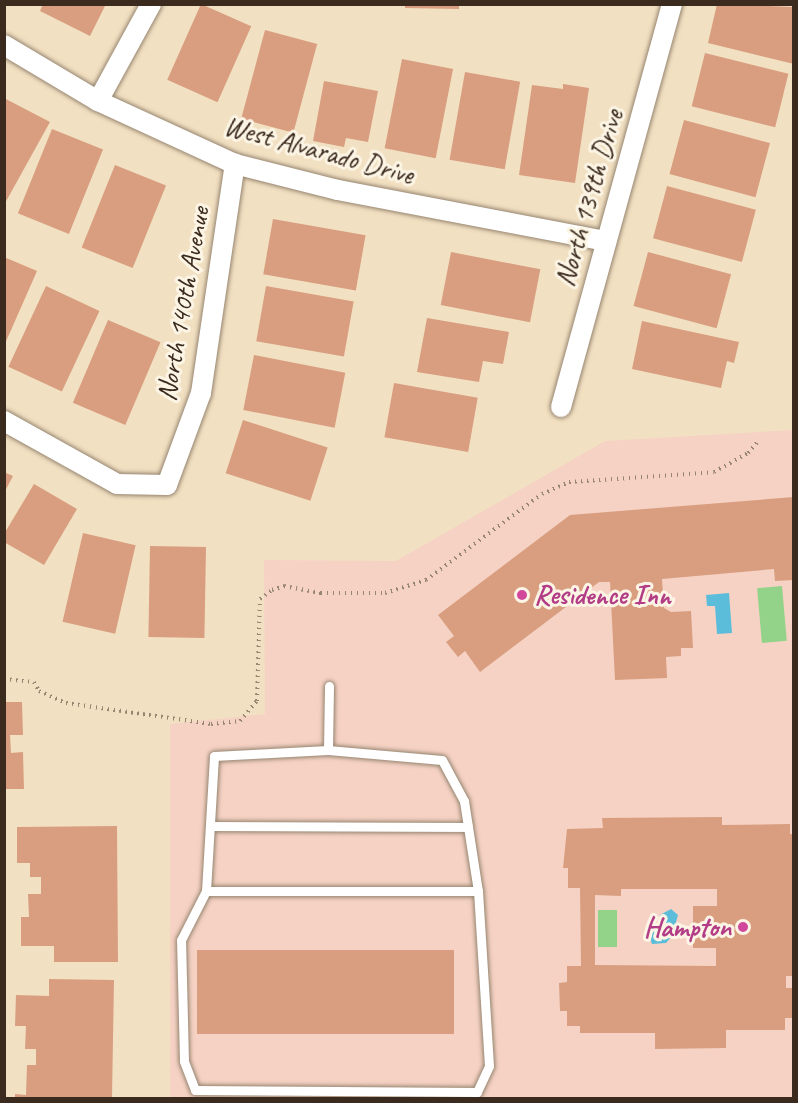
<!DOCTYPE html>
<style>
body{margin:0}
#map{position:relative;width:798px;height:1103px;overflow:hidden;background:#f2e0c2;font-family:Caveat,sans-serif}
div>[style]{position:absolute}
.built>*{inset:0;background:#f6d2c4}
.green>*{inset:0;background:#93d389;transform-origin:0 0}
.water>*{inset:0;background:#5cbdda}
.building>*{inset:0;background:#d89e7f;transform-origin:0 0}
.path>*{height:4px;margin-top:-2px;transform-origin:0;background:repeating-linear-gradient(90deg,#968570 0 1.5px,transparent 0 6px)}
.roads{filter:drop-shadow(0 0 2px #968570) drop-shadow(0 0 2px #968570)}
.lane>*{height:9px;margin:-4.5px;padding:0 4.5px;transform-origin:4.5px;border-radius:4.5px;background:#fff}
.street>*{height:20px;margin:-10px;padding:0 10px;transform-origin:10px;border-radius:10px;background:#fff}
.dots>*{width:16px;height:16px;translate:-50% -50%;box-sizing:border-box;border:3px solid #fcf5e5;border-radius:50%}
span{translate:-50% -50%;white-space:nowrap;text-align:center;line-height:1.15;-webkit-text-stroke:6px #fcf5e5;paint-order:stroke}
.street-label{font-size:28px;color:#3b2a1e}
.hotel-label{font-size:28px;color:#b23c85;font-weight:700}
.left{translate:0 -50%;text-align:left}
.right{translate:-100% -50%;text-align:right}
.frame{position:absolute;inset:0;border:6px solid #3b2a1e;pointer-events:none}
</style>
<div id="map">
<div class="built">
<div style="clip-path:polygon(793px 430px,793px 1098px,170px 1098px,170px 724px,265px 714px,264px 560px,396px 561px,605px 441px)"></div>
</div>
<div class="green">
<div style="left:782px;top:586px;width:55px;height:25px;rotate:85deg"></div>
<div style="left:598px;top:910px;width:19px;height:37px"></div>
</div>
<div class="water">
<div style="clip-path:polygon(729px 593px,732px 633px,717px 634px,715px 606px,707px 606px,706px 595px)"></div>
<div style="clip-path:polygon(671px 909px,678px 915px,672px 936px,666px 943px,652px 944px,649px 936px,659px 927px,660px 915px)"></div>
</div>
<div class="building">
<div style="clip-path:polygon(43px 4px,106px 4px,90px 36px,40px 11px)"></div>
<div style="left:201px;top:4px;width:55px;height:83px;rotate:24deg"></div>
<div style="clip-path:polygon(405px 4px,459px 4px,459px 9px,405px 8px)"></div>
<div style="clip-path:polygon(717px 4px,794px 7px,794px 64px,708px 43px)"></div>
<div style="left:265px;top:30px;width:54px;height:92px;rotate:15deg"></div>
<div style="left:705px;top:53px;width:86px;height:55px;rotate:14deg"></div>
<div style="left:402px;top:59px;width:52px;height:91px;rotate:11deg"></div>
<div style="left:465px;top:72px;width:56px;height:89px;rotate:10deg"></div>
<div style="clip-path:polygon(324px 81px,378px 91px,368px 142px,346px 138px,344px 147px,313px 141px)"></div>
<div style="clip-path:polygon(563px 84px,589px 88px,575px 183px,519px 175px,532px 85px,563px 89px)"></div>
<div style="clip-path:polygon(4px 98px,50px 122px,4px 205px)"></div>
<div style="left:684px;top:120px;width:89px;height:56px;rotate:15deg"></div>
<div style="left:52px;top:129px;width:55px;height:91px;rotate:22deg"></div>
<div style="left:115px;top:165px;width:55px;height:89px;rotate:22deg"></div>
<div style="left:667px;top:186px;width:92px;height:54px;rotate:15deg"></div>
<div style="left:273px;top:219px;width:94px;height:56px;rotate:10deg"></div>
<div style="left:451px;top:252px;width:91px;height:54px;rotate:11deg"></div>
<div style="left:648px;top:252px;width:86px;height:56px;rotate:15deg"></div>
<div style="clip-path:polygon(4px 257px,37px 271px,4px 346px)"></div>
<div style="left:46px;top:286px;width:59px;height:89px;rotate:25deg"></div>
<div style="left:266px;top:286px;width:89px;height:56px;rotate:10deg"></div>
<div style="clip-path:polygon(427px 318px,509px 332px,503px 364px,483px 361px,479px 382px,417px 372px)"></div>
<div style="left:108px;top:320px;width:57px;height:90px;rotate:23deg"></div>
<div style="clip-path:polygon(642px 321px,739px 342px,734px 363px,727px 361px,721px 388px,632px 369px)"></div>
<div style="left:254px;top:355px;width:93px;height:56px;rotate:11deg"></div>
<div style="left:394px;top:383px;width:85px;height:55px;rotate:10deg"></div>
<div style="left:243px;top:420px;width:89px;height:56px;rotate:18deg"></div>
<div style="clip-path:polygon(4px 472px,13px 476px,4px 493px)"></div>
<div style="clip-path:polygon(34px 484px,77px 509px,44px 565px,4px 542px,4px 534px)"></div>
<div style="clip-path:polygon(794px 497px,794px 580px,775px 581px,774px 569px,662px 579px,664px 608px,671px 612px,691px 611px,693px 648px,681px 648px,681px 656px,666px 657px,667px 678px,615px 680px,610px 582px,599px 582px,480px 672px,465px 651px,458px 657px,446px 642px,454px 636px,438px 615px,570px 515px)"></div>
<div style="left:83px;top:533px;width:54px;height:91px;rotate:13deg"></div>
<div style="left:150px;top:546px;width:56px;height:91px;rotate:1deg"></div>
<div style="clip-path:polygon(4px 702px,22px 702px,23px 735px,10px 735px,11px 753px,23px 752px,24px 789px,4px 789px)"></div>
<div style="clip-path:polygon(evenodd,722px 817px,722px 825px,790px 824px,790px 834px,794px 834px,794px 976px,786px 976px,786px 988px,794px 988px,794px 1018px,785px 1018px,785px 1030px,726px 1030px,726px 1048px,655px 1049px,655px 1033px,580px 1033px,580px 1026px,567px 1026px,567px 1011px,560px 1011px,559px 983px,567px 982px,567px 966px,581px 966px,580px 888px,568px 888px,568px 868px,563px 868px,567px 829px,603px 828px,602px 818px,722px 817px,621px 889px,717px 889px,717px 906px,693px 906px,693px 948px,716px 948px,716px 966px,595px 965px,595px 895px,621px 896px,621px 889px)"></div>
<div style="clip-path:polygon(117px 826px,118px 962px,54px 962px,54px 946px,21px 946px,21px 917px,29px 917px,28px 894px,41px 894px,41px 877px,30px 877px,30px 863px,17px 863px,17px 827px)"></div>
<div style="left:454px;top:950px;width:84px;height:257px;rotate:90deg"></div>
<div style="clip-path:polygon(49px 979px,114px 980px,112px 1098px,15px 1098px,15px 1094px,26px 1095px,27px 1065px,36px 1065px,36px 1049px,25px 1049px,26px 1026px,15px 1026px,16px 995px,49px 996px)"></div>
</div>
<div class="path">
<div style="left:4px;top:679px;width:30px;rotate:6deg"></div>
<div style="left:34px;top:682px;width:10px;rotate:61deg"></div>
<div style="left:39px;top:691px;width:30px;rotate:24deg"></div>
<div style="left:66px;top:703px;width:147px;rotate:8.2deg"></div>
<div style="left:211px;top:724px;width:29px;rotate:-6deg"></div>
<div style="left:240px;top:721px;width:26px;rotate:-50deg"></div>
<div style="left:257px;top:701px;width:102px;rotate:-88.3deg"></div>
<div style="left:260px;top:599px;width:15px;rotate:-37deg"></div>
<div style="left:272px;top:590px;width:13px;rotate:-18deg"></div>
<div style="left:284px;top:586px;width:38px;rotate:11deg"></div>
<div style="left:321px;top:593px;width:64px"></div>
<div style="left:385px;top:593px;width:43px;rotate:-17.6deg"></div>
<div style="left:426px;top:580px;width:144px;rotate:-36.6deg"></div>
<div style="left:542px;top:494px;width:30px;rotate:-24deg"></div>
<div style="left:569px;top:482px;width:145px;rotate:-3.9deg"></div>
<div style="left:714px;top:472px;width:39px;rotate:-29deg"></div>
<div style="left:748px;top:453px;width:18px;rotate:-49deg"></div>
</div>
<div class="roads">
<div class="lane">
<div style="left:328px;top:750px;width:114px;rotate:5deg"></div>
<div style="left:442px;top:760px;width:47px;rotate:61.8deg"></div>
<div style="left:464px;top:801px;width:91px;rotate:81.2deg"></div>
<div style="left:478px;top:891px;width:175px;rotate:86.4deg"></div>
<div style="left:489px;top:1066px;width:29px;rotate:115deg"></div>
<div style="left:477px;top:1092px;width:282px;rotate:-179.6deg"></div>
<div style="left:195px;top:1090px;width:31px;rotate:-111deg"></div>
<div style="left:184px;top:1061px;width:121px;rotate:-91.4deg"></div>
<div style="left:181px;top:940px;width:55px;rotate:-63deg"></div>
<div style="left:206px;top:891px;width:135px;rotate:-86.6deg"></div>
<div style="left:214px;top:756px;width:114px;rotate:-3deg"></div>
<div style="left:328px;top:750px;width:64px;rotate:-89.1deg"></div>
<div style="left:212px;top:826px;width:256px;rotate:0.2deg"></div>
<div style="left:206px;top:891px;width:272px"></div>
</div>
<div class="street">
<div style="left:4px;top:45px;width:109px;rotate:30.8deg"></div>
<div style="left:98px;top:101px;width:151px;rotate:24.7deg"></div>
<div style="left:235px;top:164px;width:106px;rotate:14.2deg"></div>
<div style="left:338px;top:190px;width:273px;rotate:10.8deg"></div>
<div style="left:98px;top:101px;width:111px;rotate:-61.3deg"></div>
<div style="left:561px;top:407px;width:418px;rotate:-74.6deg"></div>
<div style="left:4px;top:421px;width:129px;rotate:29.1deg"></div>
<div style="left:117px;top:484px;width:50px;rotate:1.1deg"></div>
<div style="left:167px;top:485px;width:98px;rotate:-69.7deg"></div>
<div style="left:201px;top:393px;width:232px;rotate:-81.6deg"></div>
</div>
</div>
<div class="dots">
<div style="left:522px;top:595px;background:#d1479c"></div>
<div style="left:743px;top:927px;background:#d1479c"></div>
</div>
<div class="street-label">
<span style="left:319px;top:150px;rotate:15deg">West Alvarado Drive</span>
<span style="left:589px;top:198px;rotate:-74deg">North 139th Drive</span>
<span style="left:183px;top:304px;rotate:-80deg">North 140th Avenue</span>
</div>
<div class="hotel-label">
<span class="left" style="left:534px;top:595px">Residence Inn</span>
<span class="right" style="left:731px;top:927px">Hampton</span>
</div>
<div class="frame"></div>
</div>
